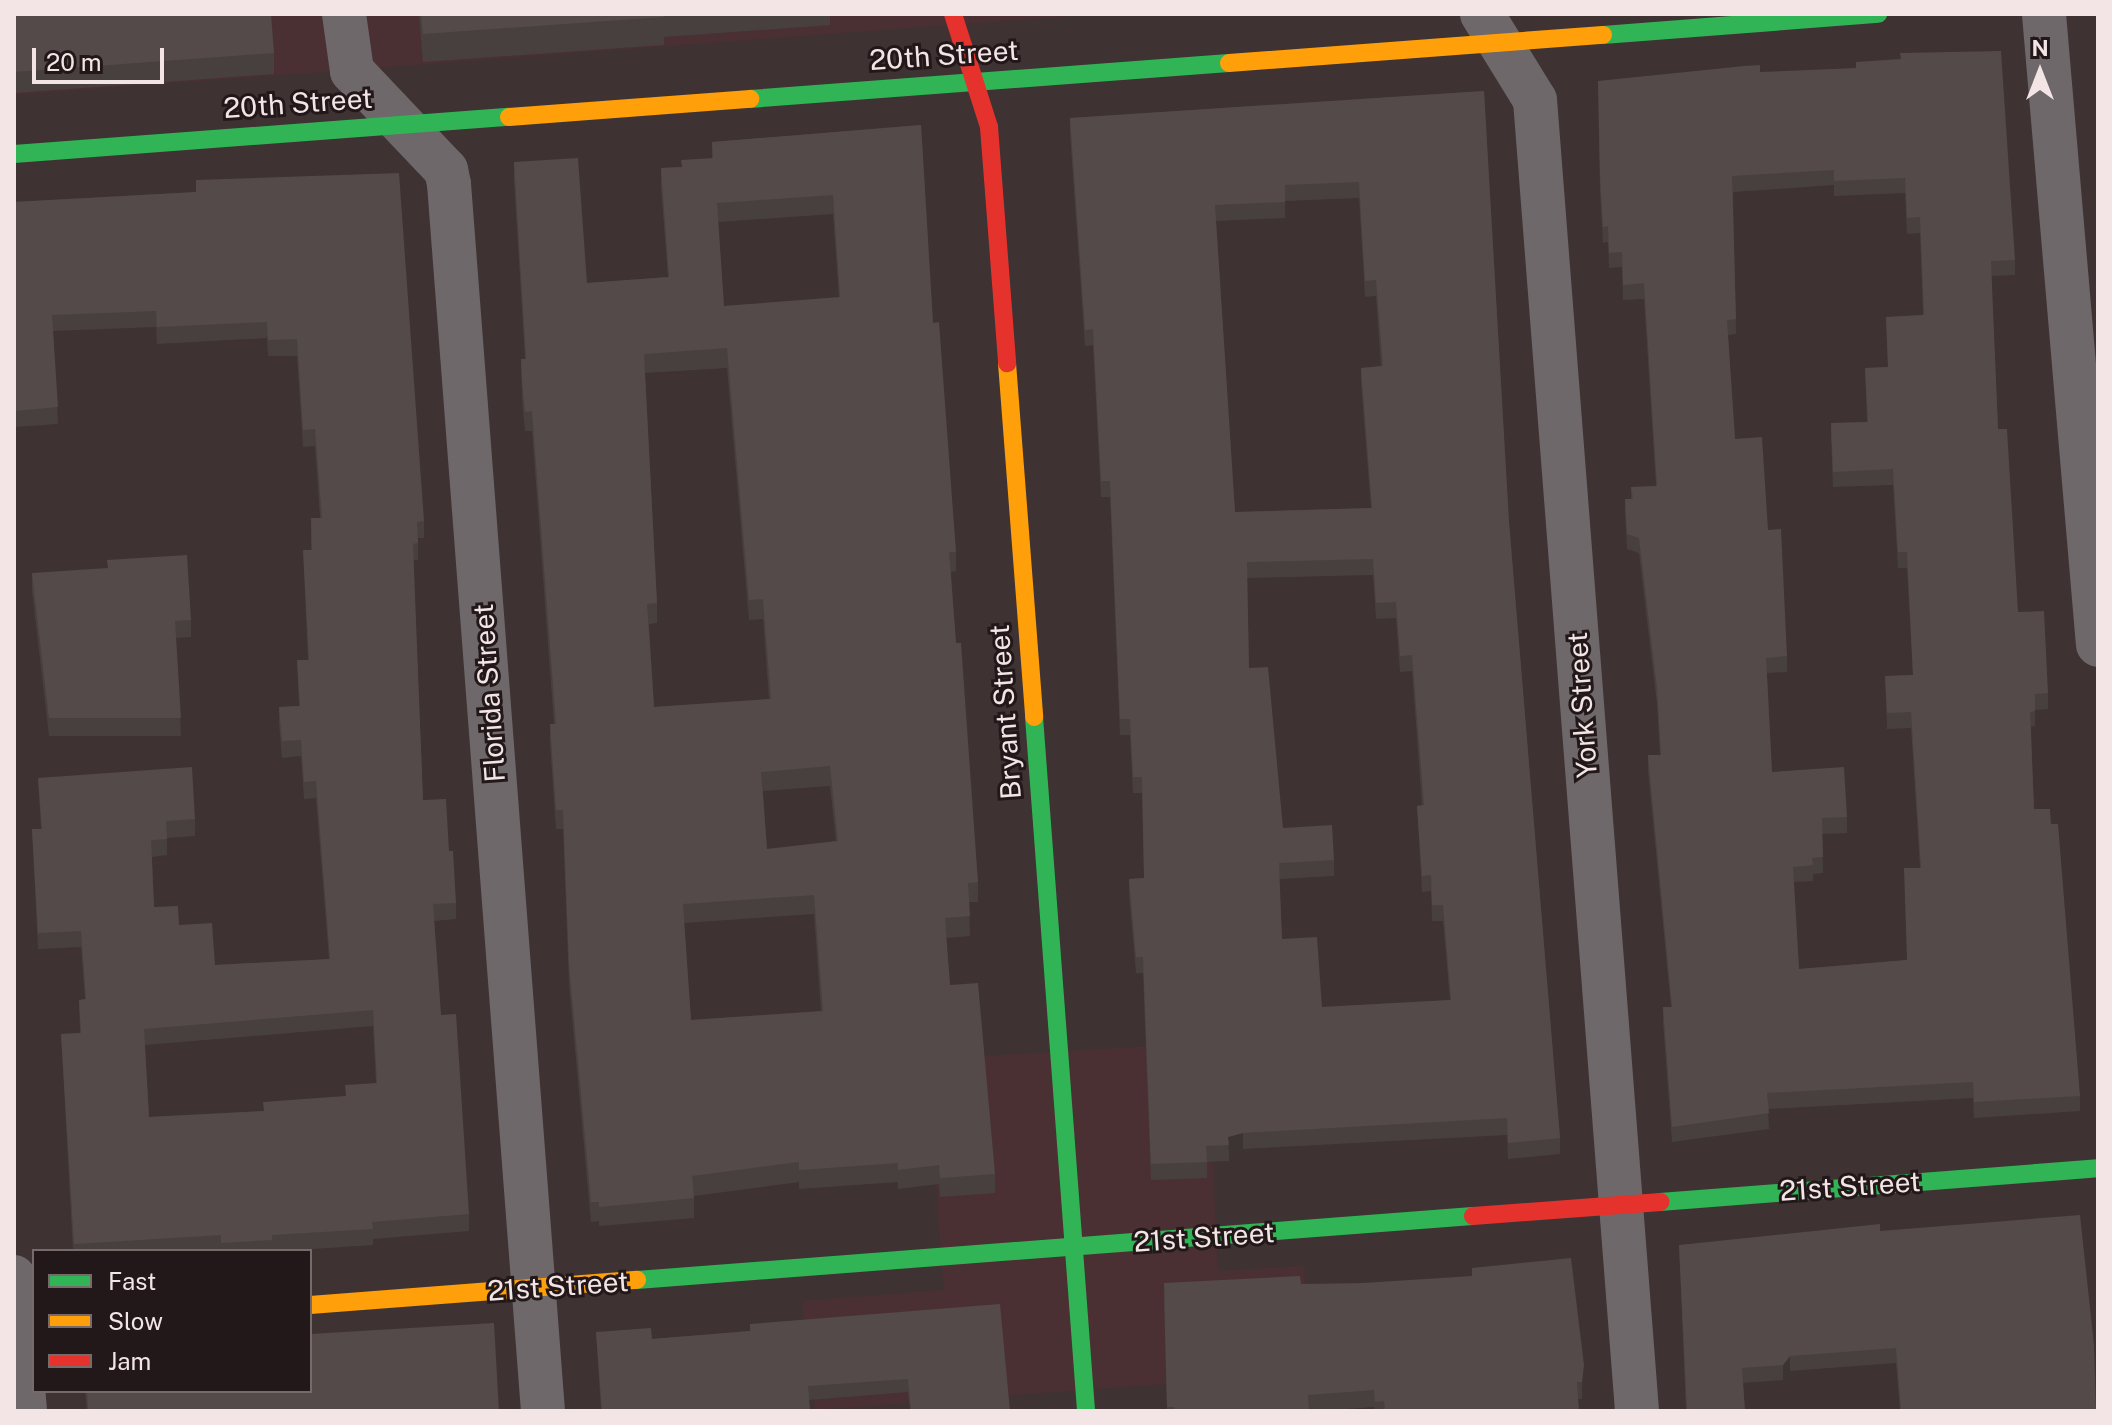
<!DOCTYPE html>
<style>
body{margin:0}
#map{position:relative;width:2112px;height:1425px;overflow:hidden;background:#3e3233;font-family:"Public Sans",sans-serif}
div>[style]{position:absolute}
.built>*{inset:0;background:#4a3033}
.street>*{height:44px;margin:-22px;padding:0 22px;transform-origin:22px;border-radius:22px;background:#6e686a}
.fast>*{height:18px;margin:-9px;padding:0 9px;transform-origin:9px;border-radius:9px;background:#30b455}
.slow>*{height:18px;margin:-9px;padding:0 9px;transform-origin:9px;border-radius:9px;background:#ff9f0a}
.jam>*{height:18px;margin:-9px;padding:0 9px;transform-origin:9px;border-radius:9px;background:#e5322d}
.wall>*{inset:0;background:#48403f}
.shaded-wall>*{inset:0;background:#3b3433}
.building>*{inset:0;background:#544a49}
span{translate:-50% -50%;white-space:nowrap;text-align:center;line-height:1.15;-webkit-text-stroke:6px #221819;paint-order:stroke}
.street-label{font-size:28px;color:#f3e5e6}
.frame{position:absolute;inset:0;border:16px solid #f3e5e6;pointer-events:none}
.legend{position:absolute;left:32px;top:1249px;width:280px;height:144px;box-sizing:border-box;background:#221819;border:2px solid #766a6b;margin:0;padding:10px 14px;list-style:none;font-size:24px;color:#f3e5e6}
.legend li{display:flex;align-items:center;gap:16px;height:40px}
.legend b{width:40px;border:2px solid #766a6b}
.north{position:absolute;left:2000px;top:32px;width:80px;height:80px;-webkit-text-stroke:6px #221819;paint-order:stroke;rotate:0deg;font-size:22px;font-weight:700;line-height:32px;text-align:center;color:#f3e5e6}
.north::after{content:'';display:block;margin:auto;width:28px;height:36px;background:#f3e5e6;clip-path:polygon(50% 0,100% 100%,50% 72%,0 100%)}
.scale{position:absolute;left:32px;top:48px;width:132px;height:36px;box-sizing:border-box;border:4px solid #f3e5e6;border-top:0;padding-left:10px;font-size:24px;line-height:28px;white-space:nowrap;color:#f3e5e6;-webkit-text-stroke:6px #221819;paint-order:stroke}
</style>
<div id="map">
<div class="built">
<div style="clip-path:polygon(14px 14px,1098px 14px,14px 95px)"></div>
<div style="clip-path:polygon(1207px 1043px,1218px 1271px,1304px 1266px,1312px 1373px,815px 1410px,802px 1301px,944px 1290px,926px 1059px)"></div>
</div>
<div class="street">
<div style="left:344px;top:14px;width:58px;rotate:82deg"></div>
<div style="left:352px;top:71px;width:137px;rotate:46.5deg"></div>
<div style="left:446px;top:170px;width:14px;rotate:78deg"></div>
<div style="left:449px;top:184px;width:1231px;rotate:85.62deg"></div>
<div style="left:1482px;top:14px;width:101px;rotate:58.4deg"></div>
<div style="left:1535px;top:100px;width:1315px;rotate:85.55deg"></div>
<div style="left:2044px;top:14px;width:633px;rotate:85.11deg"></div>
<div style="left:14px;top:1277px;width:134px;rotate:85.3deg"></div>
</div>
<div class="fast">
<div style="left:1603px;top:35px;width:276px;rotate:-4.4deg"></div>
<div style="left:750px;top:99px;width:480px;rotate:-4.3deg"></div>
<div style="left:14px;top:154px;width:496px;rotate:-4.3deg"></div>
<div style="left:1034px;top:717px;width:696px;rotate:85.71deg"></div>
<div style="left:1660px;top:1202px;width:439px;rotate:-4.4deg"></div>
<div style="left:637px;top:1280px;width:838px;rotate:-4.38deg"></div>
</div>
<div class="slow">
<div style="left:1229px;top:63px;width:375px;rotate:-4.3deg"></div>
<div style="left:509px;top:117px;width:242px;rotate:-4.3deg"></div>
<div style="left:1007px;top:363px;width:355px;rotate:85.6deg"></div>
<div style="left:310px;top:1305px;width:328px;rotate:-4.4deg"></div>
</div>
<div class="jam">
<div style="left:953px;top:14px;width:119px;rotate:72.3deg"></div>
<div style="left:989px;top:127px;width:237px;rotate:85.6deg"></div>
<div style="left:1473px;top:1216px;width:188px;rotate:-4.3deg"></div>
</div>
<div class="wall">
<div style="clip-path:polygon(14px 14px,274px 53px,274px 74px,14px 93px)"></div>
<div style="clip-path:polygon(419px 14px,830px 14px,830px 25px,664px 37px,664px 45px,423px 62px)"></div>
<div style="clip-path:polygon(evenodd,1760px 72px,2015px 260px,2015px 275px,1991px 276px,1998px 429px,2018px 612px,2048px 693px,2048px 709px,2035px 710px,2035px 726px,2031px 727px,2034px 809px,2080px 1096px,2080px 1111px,1974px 1118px,1973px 1098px,1768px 1109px,1769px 1129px,1672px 1142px,1663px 1023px,1663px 1007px,1671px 1007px,1648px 771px,1648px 755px,1660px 755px,1657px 704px,1639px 553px,1627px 549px,1625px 514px,1625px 499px,1631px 499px,1631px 487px,1656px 486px,1644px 299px,1623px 300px,1622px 267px,1609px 268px,1608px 242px,1603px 243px,1600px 192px,1598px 81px,1760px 72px,1834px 185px,1834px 196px,1905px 193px,1907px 234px,1920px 233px,1923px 315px,1886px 317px,1888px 367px,1865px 368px,1867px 422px,1831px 423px,1831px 439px,1833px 487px,1893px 485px,1898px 568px,1907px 568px,1913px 675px,1885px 676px,1887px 729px,1911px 728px,1920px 868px,1907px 960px,1799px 969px,1794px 882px,1813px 881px,1813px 874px,1823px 873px,1822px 834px,1847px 833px,1847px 817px,1772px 772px,1767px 673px,1787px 672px,1787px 656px,1768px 530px,1735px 439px,1728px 335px,1736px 334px,1733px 192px,1834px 185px)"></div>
<div style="clip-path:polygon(evenodd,1484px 91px,1509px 522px,1560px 1138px,1560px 1154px,1508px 1159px,1507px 1135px,1243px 1149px,1229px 1153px,1229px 1161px,1207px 1162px,1207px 1178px,1151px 1180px,1143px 973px,1136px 973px,1129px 895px,1129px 879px,1144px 878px,1142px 793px,1133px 793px,1130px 735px,1120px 735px,1110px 497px,1101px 497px,1093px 345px,1085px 346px,1070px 134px,1070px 118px,1484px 91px,1359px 198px,1365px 297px,1376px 296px,1381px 366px,1361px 368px,1361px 384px,1371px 508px,1235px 512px,1216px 221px,1285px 218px,1285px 201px,1359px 198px,1484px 91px,1373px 575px,1376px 619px,1396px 618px,1400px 672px,1412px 671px,1422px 805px,1417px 806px,1422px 892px,1431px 891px,1432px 921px,1443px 921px,1450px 1000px,1322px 1007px,1282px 939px,1279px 879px,1334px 876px,1334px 860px,1283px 828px,1249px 668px,1247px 578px,1373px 575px)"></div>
<div style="clip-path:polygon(evenodd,921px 125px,933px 323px,956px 552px,956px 571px,951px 572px,956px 643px,978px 882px,978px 902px,969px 902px,970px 936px,946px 938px,950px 985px,995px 1174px,995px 1193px,940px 1197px,939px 1184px,898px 1189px,898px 1182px,799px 1189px,799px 1182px,694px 1196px,694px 1218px,599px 1226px,599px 1221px,591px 1222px,569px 984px,563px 829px,556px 829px,550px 744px,550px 724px,554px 724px,532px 431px,525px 431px,522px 400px,521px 359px,525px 359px,514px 181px,514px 162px,587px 283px,668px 277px,661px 188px,661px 168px,681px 167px,712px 158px,712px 142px,921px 125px,833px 214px,839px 298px,724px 306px,718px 222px,833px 214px,921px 125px,727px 368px,749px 620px,763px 619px,769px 699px,654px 707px,649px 624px,657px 623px,657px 603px,645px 373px,727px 368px,921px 125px,830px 786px,836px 841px,767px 849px,763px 791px,830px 786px,921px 125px,814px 914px,821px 1011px,691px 1020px,684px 923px,814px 914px)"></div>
<div style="clip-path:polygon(evenodd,196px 192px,424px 521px,424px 538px,418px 538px,418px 560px,413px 560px,423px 800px,449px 851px,456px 903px,456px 919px,434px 921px,441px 1015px,469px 1214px,469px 1231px,373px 1239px,373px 1245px,282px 1251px,73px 1251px,61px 1034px,80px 1033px,79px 1000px,85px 999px,81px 947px,38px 949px,32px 829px,41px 829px,38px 778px,195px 819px,195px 836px,167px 838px,167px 855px,152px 857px,154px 907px,179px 925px,215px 965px,329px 959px,316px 798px,304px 799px,301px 756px,282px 758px,279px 723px,279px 707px,299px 706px,297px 660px,308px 660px,303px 550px,311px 550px,311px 518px,320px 518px,315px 446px,303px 447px,297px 356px,268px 356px,267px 338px,157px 344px,156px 327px,53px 331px,58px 424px,14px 427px,14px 202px,196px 192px,373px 1026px,376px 1083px,345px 1096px,263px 1111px,149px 1117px,145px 1045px,373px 1026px)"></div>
<div style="clip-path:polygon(32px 573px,191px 620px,191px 637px,176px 638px,181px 736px,49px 736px,32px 591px)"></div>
<div style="clip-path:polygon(1880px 1231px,2096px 1411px,1900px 1411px,1896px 1363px,1790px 1371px,1783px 1380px,1743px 1383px,1745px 1411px,1686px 1411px,1679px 1245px)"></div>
<div style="clip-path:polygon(1301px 1284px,1584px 1381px,1582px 1399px,1578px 1399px,1579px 1411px,1374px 1411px,1374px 1407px,1320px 1411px,1167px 1411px,1164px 1300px)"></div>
<div style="clip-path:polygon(750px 1324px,1010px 1411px,910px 1411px,908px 1392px,809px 1400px,810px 1411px,601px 1411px,596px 1332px,652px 1339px,750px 1331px)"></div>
<div style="clip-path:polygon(85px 1391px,310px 1391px,499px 1411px,87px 1411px)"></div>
</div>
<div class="shaded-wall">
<div style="clip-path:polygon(1243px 1133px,1243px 1149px,1229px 1153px,1228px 1137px)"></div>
<div style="clip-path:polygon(1790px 1356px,1790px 1371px,1783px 1380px,1783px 1365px)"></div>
<div style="clip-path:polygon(1584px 1365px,1584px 1381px,1582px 1399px,1582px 1382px)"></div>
</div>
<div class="building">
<div style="clip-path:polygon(14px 14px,271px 14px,274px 53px,14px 72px)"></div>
<div style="clip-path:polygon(421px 14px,664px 14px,664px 17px,423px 34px)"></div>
<div style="clip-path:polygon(evenodd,2001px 51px,2015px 260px,1991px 261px,1998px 429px,2007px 429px,2018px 612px,2044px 611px,2048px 693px,2035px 694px,2035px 711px,2030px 712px,2034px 809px,2050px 809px,2051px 824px,2058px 824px,2080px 1096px,1974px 1102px,1973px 1082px,1767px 1093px,1769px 1113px,1672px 1127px,1663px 1007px,1672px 1007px,1648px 755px,1661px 755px,1657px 688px,1639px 538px,1627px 534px,1625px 499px,1633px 499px,1631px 487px,1657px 486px,1644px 283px,1623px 285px,1622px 252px,1609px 253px,1608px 226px,1603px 227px,1600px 176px,1598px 81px,1744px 66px,1760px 65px,1760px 72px,1856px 68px,1856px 62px,1901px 59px,1900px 53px,2001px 51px,1834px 170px,1834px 181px,1905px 178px,1907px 218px,1920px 217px,1924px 315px,1886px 317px,1888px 367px,1865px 368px,1868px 422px,1831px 423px,1833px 472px,1893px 469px,1898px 552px,1907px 552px,1913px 675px,1885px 676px,1887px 713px,1911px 712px,1921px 868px,1904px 868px,1907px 960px,1799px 969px,1793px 867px,1813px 865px,1812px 858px,1823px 857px,1822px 818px,1847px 817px,1844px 767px,1772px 772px,1766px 658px,1787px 656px,1781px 529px,1768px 530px,1762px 437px,1735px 439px,1727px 320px,1736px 319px,1732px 176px,1834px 170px)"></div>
<div style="clip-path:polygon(evenodd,1484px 91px,1509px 522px,1560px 1138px,1508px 1143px,1507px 1118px,1243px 1133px,1228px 1137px,1229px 1145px,1206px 1146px,1207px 1162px,1151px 1164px,1143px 957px,1136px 957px,1129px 879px,1144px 878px,1142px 777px,1133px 777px,1130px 719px,1120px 719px,1110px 481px,1101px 481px,1093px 329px,1085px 330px,1070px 118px,1484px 91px,1359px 182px,1365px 281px,1376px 280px,1383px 366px,1361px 368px,1372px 508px,1235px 512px,1215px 205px,1285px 202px,1285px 185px,1359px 182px,1484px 91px,1373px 559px,1376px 603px,1396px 602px,1400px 656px,1412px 655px,1424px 805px,1417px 806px,1422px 876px,1431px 875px,1432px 905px,1443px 905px,1451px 1000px,1322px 1007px,1317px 937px,1282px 939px,1279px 863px,1334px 860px,1332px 825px,1283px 828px,1268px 667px,1249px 668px,1247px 562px,1373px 559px)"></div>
<div style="clip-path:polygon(evenodd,921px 125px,933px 323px,939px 322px,956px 552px,949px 552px,956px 643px,961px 643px,978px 882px,968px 883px,970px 916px,945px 918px,950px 985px,978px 983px,995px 1174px,940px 1178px,939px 1165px,898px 1170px,898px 1163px,799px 1170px,799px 1162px,692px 1176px,694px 1198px,599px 1207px,599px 1202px,591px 1202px,569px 965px,563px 810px,556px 810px,550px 724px,556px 724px,532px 411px,525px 412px,522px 381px,521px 359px,526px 359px,514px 162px,578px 158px,587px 283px,669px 277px,661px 168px,682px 167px,681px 160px,713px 158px,712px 142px,921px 125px,833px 195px,840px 297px,724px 306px,717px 203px,833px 195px,921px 125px,727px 348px,749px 600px,763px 599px,771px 699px,654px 707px,647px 604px,657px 603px,644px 354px,727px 348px,921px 125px,830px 766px,838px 841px,767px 849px,761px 772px,830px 766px,921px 125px,814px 895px,823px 1011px,691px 1020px,683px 904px,814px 895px)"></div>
<div style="clip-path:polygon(evenodd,399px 173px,424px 521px,417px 522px,418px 543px,413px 544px,423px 800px,446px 799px,449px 851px,453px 851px,456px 903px,433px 904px,441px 1015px,456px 1014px,469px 1214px,372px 1222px,373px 1229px,272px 1235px,272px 1240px,221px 1243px,221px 1235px,74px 1244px,61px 1034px,81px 1033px,79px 1000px,86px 999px,81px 931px,38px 933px,32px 829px,42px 829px,38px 778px,192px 767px,195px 819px,166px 821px,167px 839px,151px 840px,154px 907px,178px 906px,179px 925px,212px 923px,215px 965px,330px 959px,316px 781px,304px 782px,301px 740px,282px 741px,279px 707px,300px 706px,297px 660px,309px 660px,303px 550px,312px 550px,311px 518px,322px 518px,315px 429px,303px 430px,297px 339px,268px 340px,267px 322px,157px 327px,156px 311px,52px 315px,58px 407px,14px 411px,14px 202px,196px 192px,196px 180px,399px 173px,373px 1010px,377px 1083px,345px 1085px,346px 1096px,263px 1102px,264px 1111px,149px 1117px,144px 1029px,373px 1010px)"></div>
<div style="clip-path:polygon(187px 555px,191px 620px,175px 621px,181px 718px,49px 718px,32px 573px,108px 568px,107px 560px)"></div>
<div style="clip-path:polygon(2080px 1215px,2094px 1345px,2096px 1411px,1901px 1411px,1896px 1348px,1790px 1356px,1783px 1365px,1742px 1368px,1745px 1411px,1687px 1411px,1679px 1245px,1880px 1224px,1880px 1231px)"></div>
<div style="clip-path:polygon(1571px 1258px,1584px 1365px,1582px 1382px,1577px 1382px,1579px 1411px,1385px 1411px,1384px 1401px,1375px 1402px,1374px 1390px,1308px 1395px,1309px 1411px,1175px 1411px,1174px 1407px,1167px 1407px,1164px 1283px,1300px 1276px,1301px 1284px,1363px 1283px,1472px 1276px,1472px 1268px)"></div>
<div style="clip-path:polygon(1000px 1304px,1010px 1411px,911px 1411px,908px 1379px,808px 1386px,810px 1411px,602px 1411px,596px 1332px,651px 1328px,652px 1339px,750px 1331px,750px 1324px)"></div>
<div style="clip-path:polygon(494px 1323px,499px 1411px,88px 1411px,87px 1391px,310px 1391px,310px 1334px)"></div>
</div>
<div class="street-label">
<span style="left:944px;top:55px;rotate:-4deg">20th Street</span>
<span style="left:298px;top:103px;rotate:-4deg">20th Street</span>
<span style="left:489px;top:693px;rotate:-94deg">Florida Street</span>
<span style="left:1582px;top:705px;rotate:-94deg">York Street</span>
<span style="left:1005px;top:712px;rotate:-94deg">Bryant Street</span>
<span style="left:1850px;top:1186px;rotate:-4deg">21st Street</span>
<span style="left:1204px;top:1237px;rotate:-4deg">21st Street</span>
<span style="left:558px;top:1286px;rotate:-4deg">21st Street</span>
</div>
<div class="frame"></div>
<ul class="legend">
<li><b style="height:10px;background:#30b455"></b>Fast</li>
<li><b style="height:10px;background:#ff9f0a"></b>Slow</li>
<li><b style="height:10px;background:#e5322d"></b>Jam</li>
</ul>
<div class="north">N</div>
<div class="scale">20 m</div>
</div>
